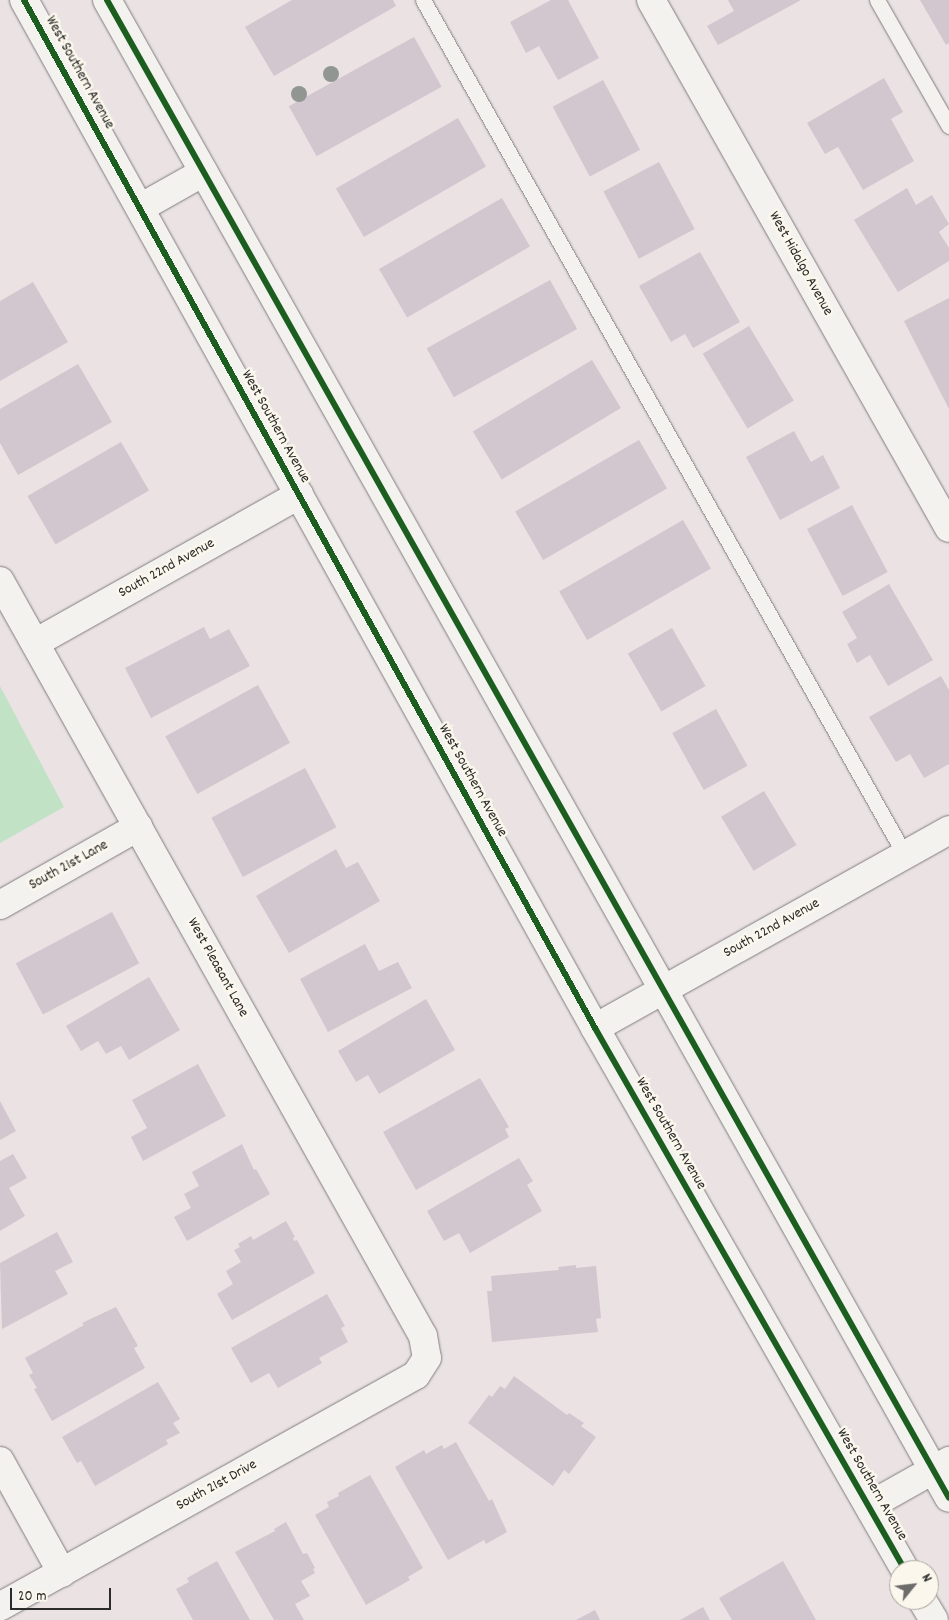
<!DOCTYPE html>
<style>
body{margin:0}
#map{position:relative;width:949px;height:1620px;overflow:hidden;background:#eae2e3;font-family:Dekko,sans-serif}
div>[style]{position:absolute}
.green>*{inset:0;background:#c1e2c5}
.building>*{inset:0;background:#d2c7cf;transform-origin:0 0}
.roads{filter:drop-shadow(0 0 1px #817d7e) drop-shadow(0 0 1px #817d7e)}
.lane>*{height:15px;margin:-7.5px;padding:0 7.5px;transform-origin:7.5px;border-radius:7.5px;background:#f4f2ef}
.street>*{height:28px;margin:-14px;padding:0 14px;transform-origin:14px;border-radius:14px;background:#f4f2ef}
.secondary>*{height:28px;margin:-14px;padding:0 14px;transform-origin:14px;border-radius:14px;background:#f4f2ef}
.cycleway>*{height:6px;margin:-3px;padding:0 3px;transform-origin:3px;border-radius:3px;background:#1b5e20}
.trees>*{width:16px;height:16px;margin:-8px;border-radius:50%;background:#919790}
span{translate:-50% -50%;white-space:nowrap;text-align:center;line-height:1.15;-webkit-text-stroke:5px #fbf7ec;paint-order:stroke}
.street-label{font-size:15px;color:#2b2b2b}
.north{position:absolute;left:889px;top:1560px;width:50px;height:50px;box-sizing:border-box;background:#fbf7ec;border:1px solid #a8a59f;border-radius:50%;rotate:61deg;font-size:14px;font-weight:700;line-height:20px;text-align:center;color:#2b2b2b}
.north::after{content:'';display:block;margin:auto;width:18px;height:22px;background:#6e6b6b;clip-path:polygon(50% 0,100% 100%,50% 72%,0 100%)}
.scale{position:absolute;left:10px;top:1588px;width:101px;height:22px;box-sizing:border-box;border:2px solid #2b2b2b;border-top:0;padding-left:6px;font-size:15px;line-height:18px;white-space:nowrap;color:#2b2b2b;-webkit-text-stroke:4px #fbf7ec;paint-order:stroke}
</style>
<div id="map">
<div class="green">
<div style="clip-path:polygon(0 686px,64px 807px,0 843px)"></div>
</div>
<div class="building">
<div style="clip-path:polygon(292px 0,393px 0,396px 6px,274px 76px,245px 27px)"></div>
<div style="clip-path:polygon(551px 0,568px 0,599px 58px,558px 80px,539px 46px,526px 53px,510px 22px)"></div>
<div style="clip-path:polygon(728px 0,801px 0,718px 45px,707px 26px,734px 11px)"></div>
<div style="clip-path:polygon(920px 0,949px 0,949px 43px,946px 45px)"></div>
<div style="left:414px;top:37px;width:57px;height:143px;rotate:61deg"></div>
<div style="clip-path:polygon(884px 78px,903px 112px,891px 119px,914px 161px,863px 190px,838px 147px,825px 154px,807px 123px)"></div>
<div style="left:603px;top:80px;width:79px;height:57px;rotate:62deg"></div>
<div style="left:458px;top:118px;width:56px;height:141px;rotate:60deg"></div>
<div style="left:659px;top:162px;width:76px;height:63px;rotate:62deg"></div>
<div style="clip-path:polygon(907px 188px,916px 205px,932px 195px,949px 224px,939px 232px,949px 248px,949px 261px,898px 292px,854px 220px)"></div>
<div style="left:502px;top:198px;width:56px;height:142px;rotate:60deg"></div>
<div style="clip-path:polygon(700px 252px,740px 322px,693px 348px,685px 334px,671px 342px,639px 286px)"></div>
<div style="left:550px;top:280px;width:56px;height:141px;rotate:61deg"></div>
<div style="clip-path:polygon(33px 282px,68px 342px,0 381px,0 301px)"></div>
<div style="clip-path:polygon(949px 298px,949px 409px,904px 321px)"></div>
<div style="left:749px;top:326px;width:87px;height:54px;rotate:59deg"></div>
<div style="left:592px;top:360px;width:56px;height:139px;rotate:59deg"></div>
<div style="clip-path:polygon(78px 364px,112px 422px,18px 475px,0 443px,0 409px)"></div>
<div style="clip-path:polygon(794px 431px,811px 462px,823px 455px,840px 488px,780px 520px,746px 457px)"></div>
<div style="left:639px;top:440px;width:56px;height:143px;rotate:60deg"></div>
<div style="left:121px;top:442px;width:56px;height:108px;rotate:60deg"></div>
<div style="left:852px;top:505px;width:76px;height:51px;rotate:62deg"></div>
<div style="left:683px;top:520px;width:56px;height:143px;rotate:60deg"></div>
<div style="clip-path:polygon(889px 584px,933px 660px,888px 686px,870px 655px,857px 663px,847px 644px,857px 638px,842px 612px)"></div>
<div style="clip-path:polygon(204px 627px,210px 639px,229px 629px,250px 666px,151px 718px,125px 668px)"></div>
<div style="left:672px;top:628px;width:67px;height:51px;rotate:60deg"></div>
<div style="clip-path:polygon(941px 676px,949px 690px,949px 764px,924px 778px,910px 754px,896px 762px,869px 717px)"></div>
<div style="left:258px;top:685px;width:66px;height:106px;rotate:61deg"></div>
<div style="left:716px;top:709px;width:65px;height:50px;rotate:61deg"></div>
<div style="left:305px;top:768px;width:67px;height:106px;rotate:62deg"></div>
<div style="left:764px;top:791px;width:63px;height:50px;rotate:59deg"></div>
<div style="clip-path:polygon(336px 849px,346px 868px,358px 862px,380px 901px,289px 953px,256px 896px)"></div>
<div style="left:112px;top:912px;width:58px;height:109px;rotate:62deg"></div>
<div style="clip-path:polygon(365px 944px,379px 971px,398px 962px,412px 988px,328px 1032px,300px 979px)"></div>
<div style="clip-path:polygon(149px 977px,180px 1030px,129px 1060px,121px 1046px,106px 1054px,98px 1041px,81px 1051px,66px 1026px)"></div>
<div style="clip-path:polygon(426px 999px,455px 1050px,379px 1094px,368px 1075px,356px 1082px,338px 1051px)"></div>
<div style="clip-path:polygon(198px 1064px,226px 1116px,143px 1161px,131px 1137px,147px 1128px,132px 1100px)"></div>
<div style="clip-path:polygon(480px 1078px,509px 1127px,505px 1129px,509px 1137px,416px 1190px,383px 1132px)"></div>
<div style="clip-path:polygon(0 1101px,16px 1131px,0 1140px)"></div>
<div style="clip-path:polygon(242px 1144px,254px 1170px,256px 1169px,270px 1194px,187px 1241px,174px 1217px,191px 1208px,184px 1194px,199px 1186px,192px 1172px)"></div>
<div style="clip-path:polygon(13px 1154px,27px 1178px,9px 1188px,25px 1216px,0 1231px,0 1161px)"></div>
<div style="clip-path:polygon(519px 1158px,533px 1181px,527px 1185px,542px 1211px,470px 1253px,459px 1233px,444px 1241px,427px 1211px)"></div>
<div style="clip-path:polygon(286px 1221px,295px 1237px,293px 1238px,294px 1241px,297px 1240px,315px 1273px,232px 1320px,217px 1294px,233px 1284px,226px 1271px,241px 1262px,234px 1250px,240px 1247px,238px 1244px,251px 1236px,253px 1240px)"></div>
<div style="clip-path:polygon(57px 1232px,73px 1262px,55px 1271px,68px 1294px,2px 1329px,0 1263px)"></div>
<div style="clip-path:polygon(576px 1265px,576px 1268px,596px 1266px,601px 1318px,596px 1319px,598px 1332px,492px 1342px,487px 1291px,492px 1291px,491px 1276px,559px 1270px,558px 1267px)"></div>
<div style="clip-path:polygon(327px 1294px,345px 1326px,341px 1328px,348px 1342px,319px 1358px,322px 1363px,278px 1388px,269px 1373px,251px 1383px,231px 1348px)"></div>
<div style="clip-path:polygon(116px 1307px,138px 1346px,134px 1348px,145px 1368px,52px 1421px,34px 1389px,37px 1388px,29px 1375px,33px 1373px,25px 1358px,84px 1325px,82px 1323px)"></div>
<div style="clip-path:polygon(514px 1376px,567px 1415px,569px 1413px,584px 1423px,581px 1426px,596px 1437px,569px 1474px,564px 1470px,553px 1486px,468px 1423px,489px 1395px,492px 1397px,500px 1386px,505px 1389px)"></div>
<div style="clip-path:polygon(158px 1382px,180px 1419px,173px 1423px,180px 1433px,166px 1440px,168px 1444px,95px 1486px,81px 1461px,77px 1463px,62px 1437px)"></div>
<div style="clip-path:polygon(456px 1442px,489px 1501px,492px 1499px,507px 1532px,486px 1544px,484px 1540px,448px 1560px,395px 1467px,424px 1450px,426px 1454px,442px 1445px,444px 1449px)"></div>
<div style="clip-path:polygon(370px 1475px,423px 1568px,408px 1577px,410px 1580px,366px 1605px,315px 1515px,329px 1507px,327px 1502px,339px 1496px,338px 1493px)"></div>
<div style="clip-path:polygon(286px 1522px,303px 1554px,307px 1553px,315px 1568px,313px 1569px,315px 1573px,301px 1581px,310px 1596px,295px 1604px,304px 1620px,274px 1620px,235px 1552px,275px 1531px,274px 1529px)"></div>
<div style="clip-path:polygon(217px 1561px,250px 1620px,193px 1620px,176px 1589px,189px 1582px,187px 1578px)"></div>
<div style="clip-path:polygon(783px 1561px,816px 1620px,732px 1620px,719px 1598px)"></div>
<div style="clip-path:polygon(703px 1607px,710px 1620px,680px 1620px)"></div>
<div style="clip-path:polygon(595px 1610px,600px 1620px,576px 1620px)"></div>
</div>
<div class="roads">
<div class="lane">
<div style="left:423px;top:0;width:982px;rotate:60.59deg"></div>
<div style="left:877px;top:0;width:145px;rotate:60.3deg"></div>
</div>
<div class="street">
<div style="left:107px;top:0;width:1718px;rotate:60.66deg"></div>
<div style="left:651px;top:0;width:606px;rotate:60.56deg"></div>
<div style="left:140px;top:208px;width:73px;rotate:-29.4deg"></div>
<div style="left:0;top:581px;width:865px;rotate:60.74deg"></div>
<div style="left:423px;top:1336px;width:22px;rotate:80deg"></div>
<div style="left:427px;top:1358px;width:20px;rotate:123deg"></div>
<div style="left:416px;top:1375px;width:476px;rotate:150.9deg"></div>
<div style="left:35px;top:643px;width:303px;rotate:-29.3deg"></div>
<div style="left:0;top:905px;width:159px;rotate:-29.5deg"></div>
<div style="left:595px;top:1028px;width:406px;rotate:-29.2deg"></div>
<div style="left:0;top:1461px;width:128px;rotate:61deg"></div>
<div style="left:869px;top:1506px;width:92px;rotate:-29.4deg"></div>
</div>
<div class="secondary">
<div style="left:24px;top:0;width:1176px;rotate:60.95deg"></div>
<div style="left:595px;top:1028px;width:624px;rotate:60.23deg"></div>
<div style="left:922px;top:1600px;width:23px;rotate:59deg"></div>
</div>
</div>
<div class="cycleway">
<div style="left:24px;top:0;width:1176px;rotate:60.95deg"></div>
<div style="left:595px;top:1028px;width:624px;rotate:60.23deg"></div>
<div style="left:107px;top:0;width:1718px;rotate:60.66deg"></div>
</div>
<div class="trees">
<div style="left:331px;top:74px"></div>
<div style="left:299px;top:94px"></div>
</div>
<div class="street-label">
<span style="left:79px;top:73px;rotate:61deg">West Southern Avenue</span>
<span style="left:800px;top:264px;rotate:61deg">West Hidalgo Avenue</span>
<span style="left:275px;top:427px;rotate:61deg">West Southern Avenue</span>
<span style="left:167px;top:569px;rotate:-29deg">South 22nd Avenue</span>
<span style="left:472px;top:781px;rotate:61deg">West Southern Avenue</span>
<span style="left:69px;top:866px;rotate:-29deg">South 21st Lane</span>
<span style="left:772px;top:929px;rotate:-29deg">South 22nd Avenue</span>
<span style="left:217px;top:968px;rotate:61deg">West Pleasant Lane</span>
<span style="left:670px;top:1134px;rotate:60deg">West Southern Avenue</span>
<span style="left:871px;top:1485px;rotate:60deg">West Southern Avenue</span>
<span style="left:217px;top:1486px;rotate:-29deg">South 21st Drive</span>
</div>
<div class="north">N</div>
<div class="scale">20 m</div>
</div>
